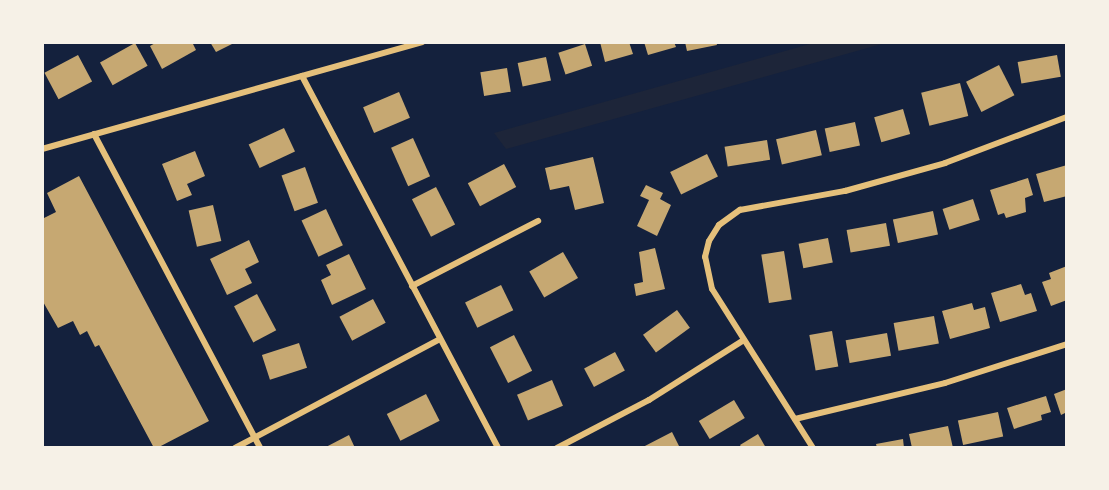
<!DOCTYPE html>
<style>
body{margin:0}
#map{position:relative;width:1109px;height:490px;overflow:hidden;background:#14213d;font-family:"Golos Text",sans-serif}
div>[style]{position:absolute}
.green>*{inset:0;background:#1d2539}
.building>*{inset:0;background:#c6a872;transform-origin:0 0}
.minor>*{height:6px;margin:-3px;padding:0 3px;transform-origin:3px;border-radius:3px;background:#e5c07b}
span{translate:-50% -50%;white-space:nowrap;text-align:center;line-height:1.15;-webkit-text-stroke:6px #f6f1e7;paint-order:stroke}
.frame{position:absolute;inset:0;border:44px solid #f6f1e7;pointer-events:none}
</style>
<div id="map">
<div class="green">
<div style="clip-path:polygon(817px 42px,889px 42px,506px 149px,494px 133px)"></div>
</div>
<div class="building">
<div style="clip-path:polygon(157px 42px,192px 42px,196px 50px,162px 69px,150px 46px)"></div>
<div style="clip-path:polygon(210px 42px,236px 42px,216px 52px)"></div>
<div style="clip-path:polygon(600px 42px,629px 42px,633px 54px,605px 62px)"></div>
<div style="clip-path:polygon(644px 42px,674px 42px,676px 47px,648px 55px)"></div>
<div style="clip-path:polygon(685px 42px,716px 42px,717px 45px,687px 51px)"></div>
<div style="left:135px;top:43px;width:26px;height:40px;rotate:61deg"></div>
<div style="left:585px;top:44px;width:23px;height:28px;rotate:72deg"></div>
<div style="left:78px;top:55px;width:30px;height:38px;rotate:62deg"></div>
<div style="left:1057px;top:55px;width:22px;height:40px;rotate:80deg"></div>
<div style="left:546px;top:57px;width:24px;height:29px;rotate:78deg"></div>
<div style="left:999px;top:65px;width:34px;height:37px;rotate:63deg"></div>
<div style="left:507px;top:68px;width:24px;height:27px;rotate:81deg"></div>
<div style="left:960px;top:83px;width:34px;height:40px;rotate:76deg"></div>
<div style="left:399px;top:92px;width:28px;height:39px;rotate:67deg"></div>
<div style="left:903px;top:109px;width:26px;height:30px;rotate:74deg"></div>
<div style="left:855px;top:122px;width:24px;height:31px;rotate:78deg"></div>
<div style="left:284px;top:128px;width:26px;height:39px;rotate:65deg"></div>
<div style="left:816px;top:130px;width:26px;height:41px;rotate:77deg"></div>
<div style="left:413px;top:138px;width:42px;height:24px;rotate:66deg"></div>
<div style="left:767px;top:140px;width:20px;height:43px;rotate:81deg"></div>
<div style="clip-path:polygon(195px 151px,205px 176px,187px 184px,192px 195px,177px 201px,162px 164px)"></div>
<div style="left:707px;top:154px;width:25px;height:41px;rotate:64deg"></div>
<div style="clip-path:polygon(593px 157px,604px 203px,575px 210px,569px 186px,550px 190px,545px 168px)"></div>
<div style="left:504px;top:164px;width:26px;height:41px;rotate:62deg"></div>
<div style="clip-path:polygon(1067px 165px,1067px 196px,1044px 202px,1036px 174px)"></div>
<div style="left:305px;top:167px;width:38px;height:25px;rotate:70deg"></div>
<div style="clip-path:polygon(79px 176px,209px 421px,157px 448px,154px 448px,99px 345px,95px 347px,87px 331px,80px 335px,73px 321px,58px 328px,42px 300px,42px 219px,56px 212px,47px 193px)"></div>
<div style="clip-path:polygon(1028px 178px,1033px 195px,1025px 198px,1026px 212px,1006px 218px,1004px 213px,998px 215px,990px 190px)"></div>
<div style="clip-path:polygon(646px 185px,663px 193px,660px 199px,671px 205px,657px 236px,637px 226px,649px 200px,640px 196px)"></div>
<div style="left:436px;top:187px;width:42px;height:27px;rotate:63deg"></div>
<div style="left:973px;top:199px;width:22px;height:32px;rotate:72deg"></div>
<div style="left:213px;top:205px;width:37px;height:25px;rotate:77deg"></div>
<div style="left:326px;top:209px;width:40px;height:27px;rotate:65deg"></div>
<div style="left:933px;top:211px;width:24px;height:41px;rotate:78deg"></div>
<div style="left:886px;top:223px;width:23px;height:40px;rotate:80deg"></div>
<div style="left:828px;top:238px;width:25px;height:30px;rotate:79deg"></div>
<div style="clip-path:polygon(249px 240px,259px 262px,245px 269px,252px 283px,227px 295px,210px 259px)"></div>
<div style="clip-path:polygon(655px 248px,665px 289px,636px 296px,634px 284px,643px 282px,639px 252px)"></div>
<div style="left:784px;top:251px;width:49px;height:23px;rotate:81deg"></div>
<div style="left:563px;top:252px;width:30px;height:39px;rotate:60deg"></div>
<div style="clip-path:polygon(349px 254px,366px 289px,332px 305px,321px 280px,331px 275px,326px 265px)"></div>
<div style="clip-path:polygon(1067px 266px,1067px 300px,1051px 306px,1042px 282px,1051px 279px,1049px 273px)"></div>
<div style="clip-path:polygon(1021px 284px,1025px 295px,1031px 293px,1037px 311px,1000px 322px,991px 293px)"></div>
<div style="left:501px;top:285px;width:28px;height:40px;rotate:64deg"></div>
<div style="left:257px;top:294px;width:41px;height:26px;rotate:62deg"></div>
<div style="left:373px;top:299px;width:27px;height:38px;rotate:62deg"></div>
<div style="clip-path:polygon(972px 303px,974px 310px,985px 307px,990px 328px,950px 339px,942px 311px)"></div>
<div style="left:677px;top:310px;width:22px;height:42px;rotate:54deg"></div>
<div style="left:934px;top:316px;width:28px;height:41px;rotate:80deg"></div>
<div style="left:832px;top:331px;width:36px;height:23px;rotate:80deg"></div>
<div style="left:887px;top:333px;width:23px;height:42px;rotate:80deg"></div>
<div style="left:514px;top:335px;width:40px;height:27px;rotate:63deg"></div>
<div style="left:299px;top:343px;width:26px;height:39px;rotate:72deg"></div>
<div style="left:615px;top:352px;width:21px;height:35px;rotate:62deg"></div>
<div style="left:552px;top:380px;width:28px;height:38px;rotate:67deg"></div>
<div style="clip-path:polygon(1067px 389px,1067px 412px,1061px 415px,1054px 394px)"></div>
<div style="left:426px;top:394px;width:30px;height:44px;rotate:63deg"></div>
<div style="clip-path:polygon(1046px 396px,1051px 412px,1041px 415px,1042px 420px,1014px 429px,1007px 408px)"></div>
<div style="left:734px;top:400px;width:21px;height:41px;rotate:59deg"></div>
<div style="left:998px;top:412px;width:25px;height:41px;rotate:78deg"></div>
<div style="clip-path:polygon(948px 426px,953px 448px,912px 448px,909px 434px)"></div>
<div style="clip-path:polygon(672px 432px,680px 448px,641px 448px)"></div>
<div style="clip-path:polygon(758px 434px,766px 448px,742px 448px,740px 445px)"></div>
<div style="clip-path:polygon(349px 435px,355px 448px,324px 448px)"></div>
<div style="clip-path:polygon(903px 439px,904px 448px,877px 448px,876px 444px)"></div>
</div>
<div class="minor">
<div style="left:302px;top:76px;width:420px;rotate:62.2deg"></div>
<div style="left:94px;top:134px;width:355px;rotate:62.1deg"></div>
<div style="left:42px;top:149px;width:395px;rotate:-15.7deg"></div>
<div style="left:412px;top:286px;width:142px;rotate:-27.3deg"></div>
<div style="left:795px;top:419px;width:154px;rotate:-13.5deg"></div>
<div style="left:945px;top:383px;width:128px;rotate:-17.7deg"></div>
<div style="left:235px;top:448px;width:232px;rotate:-28deg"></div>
<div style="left:557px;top:448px;width:104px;rotate:-27.6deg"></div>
<div style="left:649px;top:400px;width:112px;rotate:-32.3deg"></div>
<div style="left:813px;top:448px;width:188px;rotate:-122.4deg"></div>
<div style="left:712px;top:289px;width:33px;rotate:-102deg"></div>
<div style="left:705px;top:257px;width:16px;rotate:-76deg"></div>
<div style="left:709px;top:241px;width:19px;rotate:-58deg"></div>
<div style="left:719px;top:225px;width:26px;rotate:-36deg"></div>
<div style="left:740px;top:210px;width:107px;rotate:-10.3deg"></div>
<div style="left:845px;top:191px;width:104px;rotate:-15.6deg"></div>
<div style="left:945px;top:163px;width:130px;rotate:-20.7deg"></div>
</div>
<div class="frame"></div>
</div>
